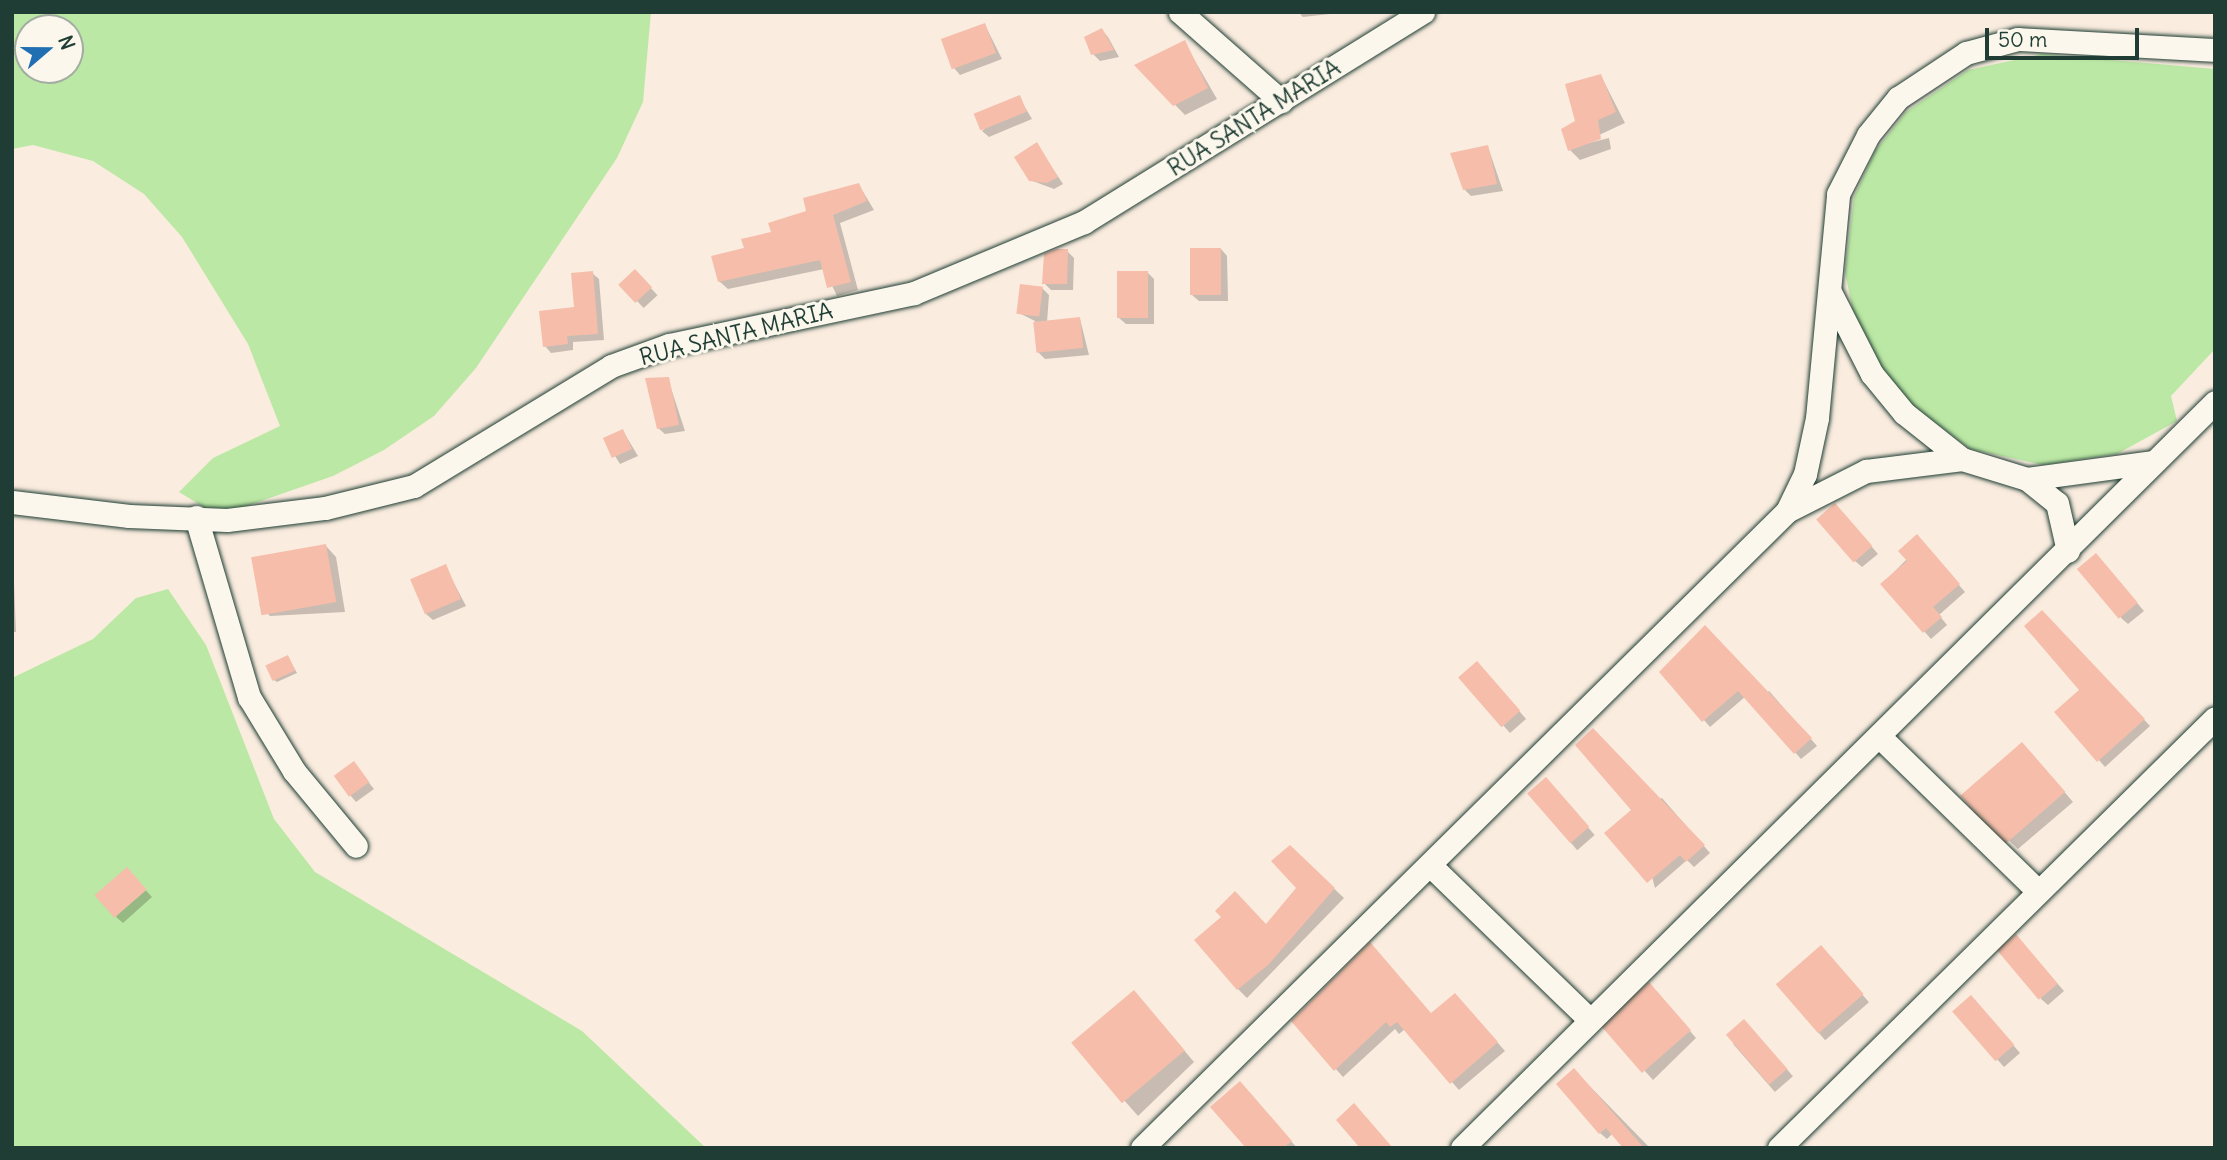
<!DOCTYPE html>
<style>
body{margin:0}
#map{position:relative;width:2227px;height:1160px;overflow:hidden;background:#faecdf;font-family:Delius,sans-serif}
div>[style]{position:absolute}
.green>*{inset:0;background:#bce8a5}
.shadow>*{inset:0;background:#0003;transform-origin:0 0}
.building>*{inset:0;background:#f6beaa;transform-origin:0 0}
.roads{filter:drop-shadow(0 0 2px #1f3d34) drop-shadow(0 0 2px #1f3d34)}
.minor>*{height:23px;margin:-11.5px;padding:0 11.5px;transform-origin:11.5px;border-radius:11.5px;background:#fbf7ec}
span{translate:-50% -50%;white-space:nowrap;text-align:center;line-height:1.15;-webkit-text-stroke:6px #fbf7ec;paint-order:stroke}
.street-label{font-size:23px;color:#1f3d34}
.frame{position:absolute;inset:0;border:14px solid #1f3d34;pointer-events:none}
.north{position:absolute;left:14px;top:14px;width:70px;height:70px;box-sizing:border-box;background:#fbf7ec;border:2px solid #a3ada2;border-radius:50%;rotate:70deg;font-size:19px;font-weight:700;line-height:28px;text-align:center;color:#1f3d34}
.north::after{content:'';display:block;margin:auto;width:24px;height:32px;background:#1f6fb2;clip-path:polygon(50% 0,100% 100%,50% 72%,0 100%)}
.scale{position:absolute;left:1985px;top:28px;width:154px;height:32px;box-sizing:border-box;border:4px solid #1f3d34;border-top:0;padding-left:9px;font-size:21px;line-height:24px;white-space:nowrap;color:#1f3d34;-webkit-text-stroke:5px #fbf7ec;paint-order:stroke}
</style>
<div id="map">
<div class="green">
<div style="clip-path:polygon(evenodd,12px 12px,651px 12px,643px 102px,617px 158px,476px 368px,434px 416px,384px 450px,333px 476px,218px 516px,179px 492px,213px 458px,280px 426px,248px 344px,182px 237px,144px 194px,93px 161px,33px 145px,12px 149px,12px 12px,28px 28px,70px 28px,70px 70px,28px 70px,28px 28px)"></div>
<div style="clip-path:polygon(2042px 54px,2215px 69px,2215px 349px,2171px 396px,2177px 421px,2117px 454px,2043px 465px,1970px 449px,1890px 388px,1855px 322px,1845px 272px,1854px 197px,1875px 151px,1906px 112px,1968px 70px)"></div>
<div style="clip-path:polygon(168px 589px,206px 645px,274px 819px,315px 872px,582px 1031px,706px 1148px,12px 1148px,12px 678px,93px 639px,136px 598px)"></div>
</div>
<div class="shadow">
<div style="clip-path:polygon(1298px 12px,1330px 12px,1330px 14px,1303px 17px)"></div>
<div style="clip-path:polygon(985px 25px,1002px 59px,960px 75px,954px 68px)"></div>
<div style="clip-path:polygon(1102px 30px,1108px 37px,1119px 57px,1100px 61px,1093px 54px)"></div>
<div style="clip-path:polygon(1184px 42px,1217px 99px,1185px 115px,1137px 66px)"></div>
<div style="clip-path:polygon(1601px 76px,1625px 123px,1573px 147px,1609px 138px,1611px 149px,1580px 160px,1570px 150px)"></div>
<div style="clip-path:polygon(1019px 97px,1032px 119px,989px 137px,982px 131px)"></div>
<div style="clip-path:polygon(1037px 145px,1063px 184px,1054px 189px,1030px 180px)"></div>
<div style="clip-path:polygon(1488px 147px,1503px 191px,1471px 196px,1464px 189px)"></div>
<div style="clip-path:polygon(859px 185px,874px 210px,840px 223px,858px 290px,837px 296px,824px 269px,728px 289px,719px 281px,746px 249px)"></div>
<div style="clip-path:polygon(1221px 249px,1227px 256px,1228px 301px,1199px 301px,1192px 295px)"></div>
<div style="clip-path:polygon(1067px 251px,1074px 258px,1073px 290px,1051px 290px,1044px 283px)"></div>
<div style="left:635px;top:271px;width:33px;height:19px;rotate:47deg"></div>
<div style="clip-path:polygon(1147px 272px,1154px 279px,1154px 324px,1126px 324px,1119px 318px)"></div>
<div style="clip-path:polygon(592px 273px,599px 279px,604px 340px,573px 342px,573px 350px,551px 353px,545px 346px,576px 309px)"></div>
<div style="clip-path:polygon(1042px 288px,1049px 295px,1047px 323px,1080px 319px,1089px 355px,1045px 359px,1038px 352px,1035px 321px,1019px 313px)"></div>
<div style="clip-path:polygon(668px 379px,685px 431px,665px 434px,658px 428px)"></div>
<div style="clip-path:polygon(623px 431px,638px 456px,620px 464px,605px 440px)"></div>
<div style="clip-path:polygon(1841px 511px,1878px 554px,1862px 567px,1855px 561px)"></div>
<div style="clip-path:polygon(12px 532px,16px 632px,12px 632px)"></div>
<div style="clip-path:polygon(1923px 543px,1965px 592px,1939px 615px,1947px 625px,1931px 639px,1882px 584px)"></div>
<div style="clip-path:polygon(326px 546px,336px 557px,345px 612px,270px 616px,259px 605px)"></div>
<div style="clip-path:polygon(2102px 562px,2144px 611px,2128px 624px,2121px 618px)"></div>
<div style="clip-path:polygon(445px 566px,466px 606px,433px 620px,426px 614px)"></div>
<div style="clip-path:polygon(2042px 612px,2150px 726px,2105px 767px,2057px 712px,2082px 691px)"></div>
<div style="clip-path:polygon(288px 657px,297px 673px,277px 682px,274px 680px)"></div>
<div style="clip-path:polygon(1484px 670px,1526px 719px,1510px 733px,1461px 678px)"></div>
<div style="clip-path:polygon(1662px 672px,1764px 695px,1769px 691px,1817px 746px,1801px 759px,1746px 696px,1710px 727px)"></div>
<div style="clip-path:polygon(2031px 753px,2073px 802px,2018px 849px,1963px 796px)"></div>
<div style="clip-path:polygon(354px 764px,374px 789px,356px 802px,350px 795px)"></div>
<div style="left:1552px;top:786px;width:65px;height:23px;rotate:49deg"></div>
<div style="clip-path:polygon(1662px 798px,1710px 853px,1694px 867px,1687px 860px,1655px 888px,1634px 810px)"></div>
<div style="clip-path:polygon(1290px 847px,1344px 898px,1247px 998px,1238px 989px,1223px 917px,1267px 926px,1298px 887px)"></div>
<div style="clip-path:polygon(133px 876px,152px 897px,123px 923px,116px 917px)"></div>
<div style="clip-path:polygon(2022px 943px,2064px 991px,2048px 1005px,2041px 999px)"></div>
<div style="left:1827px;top:954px;width:64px;height:58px;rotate:49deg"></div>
<div style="clip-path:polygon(1656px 991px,1696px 1038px,1653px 1080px,1606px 1028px)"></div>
<div style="clip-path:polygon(1144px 1003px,1194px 1062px,1138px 1116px,1078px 1048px)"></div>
<div style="clip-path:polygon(1463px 1003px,1505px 1051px,1459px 1090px,1405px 1029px,1399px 1034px,1395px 1029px,1343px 1077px,1293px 1021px,1432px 1015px)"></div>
<div style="clip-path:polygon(1978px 1004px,2020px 1053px,2004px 1067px,1955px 1012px)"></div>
<div style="left:1751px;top:1028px;width:64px;height:24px;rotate:49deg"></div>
<div style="clip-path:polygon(1574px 1070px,1650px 1148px,1626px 1148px,1613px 1133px,1607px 1139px,1600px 1133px)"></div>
<div style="clip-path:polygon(1250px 1093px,1297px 1148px,1248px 1148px)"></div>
</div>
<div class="building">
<div style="left:985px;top:23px;width:32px;height:47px;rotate:70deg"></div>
<div style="clip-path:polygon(1102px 28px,1114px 50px,1091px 55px,1084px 37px)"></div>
<div style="clip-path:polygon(1185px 40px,1208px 88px,1173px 106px,1134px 65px)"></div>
<div style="clip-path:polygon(1601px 74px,1616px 112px,1598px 120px,1601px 139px,1568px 151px,1561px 129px,1575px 121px,1565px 84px)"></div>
<div style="left:1020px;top:95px;width:18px;height:50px;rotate:68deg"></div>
<div style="clip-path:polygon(1037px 142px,1058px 177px,1047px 183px,1029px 181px,1014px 157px)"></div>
<div style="clip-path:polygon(1488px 145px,1497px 184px,1463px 190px,1450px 153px)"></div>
<div style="clip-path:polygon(859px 183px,867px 201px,833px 215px,851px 282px,827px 288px,820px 260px,718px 282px,711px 256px,744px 248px,741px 239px,771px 232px,768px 223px,806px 211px,803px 198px)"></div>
<div style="left:1190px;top:248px;width:31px;height:47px"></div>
<div style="clip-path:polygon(1056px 249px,1068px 249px,1067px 284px,1042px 284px,1044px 254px)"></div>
<div style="left:635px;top:269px;width:25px;height:23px;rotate:47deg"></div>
<div style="clip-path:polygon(593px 271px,598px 334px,567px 336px,568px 344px,543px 347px,539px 311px,574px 307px,571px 273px)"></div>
<div style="left:1117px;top:271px;width:31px;height:47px"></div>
<div style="left:1020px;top:284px;width:23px;height:30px;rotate:7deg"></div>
<div style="left:1080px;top:317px;width:31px;height:47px;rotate:84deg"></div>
<div style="clip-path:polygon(669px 377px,679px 425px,657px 429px,645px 378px)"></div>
<div style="left:623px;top:429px;width:22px;height:22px;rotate:66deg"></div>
<div style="left:1835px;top:503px;width:57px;height:25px;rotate:49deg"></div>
<div style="clip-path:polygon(1917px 534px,1960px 584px,1933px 607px,1942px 617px,1923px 633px,1880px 584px,1907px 561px,1898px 551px)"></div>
<div style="left:326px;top:544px;width:59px;height:76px;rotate:80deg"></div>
<div style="left:2096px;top:553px;width:65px;height:25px;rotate:50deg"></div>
<div style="left:446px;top:564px;width:38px;height:39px;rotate:67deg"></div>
<div style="clip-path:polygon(2042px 610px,2145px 719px,2097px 762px,2054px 712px,2079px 690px,2024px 626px)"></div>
<div style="clip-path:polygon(1705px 625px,1812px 738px,1794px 754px,1738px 691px,1702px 722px,1659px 672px)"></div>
<div style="left:288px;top:655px;width:17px;height:25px;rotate:65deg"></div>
<div style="left:1477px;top:661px;width:66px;height:25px;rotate:49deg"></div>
<div style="clip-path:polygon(1593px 728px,1705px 845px,1686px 862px,1680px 855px,1647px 883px,1604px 833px,1631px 810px,1575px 745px)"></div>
<div style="left:2022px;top:742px;width:66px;height:82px;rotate:49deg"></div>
<div style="left:354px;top:761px;width:26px;height:25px;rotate:54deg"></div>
<div style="left:1546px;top:777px;width:66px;height:25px;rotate:49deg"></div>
<div style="clip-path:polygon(1290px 845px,1335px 888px,1268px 965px,1237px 990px,1194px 940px,1221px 917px,1215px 911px,1235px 891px,1266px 924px,1296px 888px,1271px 861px)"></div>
<div style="left:127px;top:867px;width:30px;height:43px;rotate:49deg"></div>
<div style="left:2016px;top:934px;width:65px;height:25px;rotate:50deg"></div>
<div style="clip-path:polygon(1370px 942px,1431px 1013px,1455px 993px,1498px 1042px,1450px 1084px,1397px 1022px,1390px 1027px,1386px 1022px,1334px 1071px,1291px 1021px)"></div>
<div style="left:1821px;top:945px;width:65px;height:60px;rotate:49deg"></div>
<div style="left:1649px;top:982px;width:64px;height:65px;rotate:49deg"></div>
<div style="left:1134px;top:990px;width:79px;height:82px;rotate:50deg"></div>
<div style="left:1971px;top:995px;width:66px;height:25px;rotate:49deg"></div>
<div style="left:1744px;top:1019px;width:66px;height:24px;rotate:49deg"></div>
<div style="clip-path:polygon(1574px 1068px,1644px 1148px,1623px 1148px,1606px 1128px,1599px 1134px,1556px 1084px)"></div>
<div style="clip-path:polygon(1240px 1081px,1292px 1141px,1283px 1148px,1246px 1148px,1210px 1107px)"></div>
<div style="clip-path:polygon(1354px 1103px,1393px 1148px,1360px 1148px,1336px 1120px)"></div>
</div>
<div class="roads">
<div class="minor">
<div style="left:1180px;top:12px;width:135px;rotate:41.4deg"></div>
<div style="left:1830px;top:292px;width:92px;rotate:62.9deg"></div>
<div style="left:1872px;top:374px;width:50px;rotate:50.6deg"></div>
<div style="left:1904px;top:413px;width:74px;rotate:38.4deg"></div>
<div style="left:1962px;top:459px;width:68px;rotate:17.1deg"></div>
<div style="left:2027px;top:479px;width:126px;rotate:-7.7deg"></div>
<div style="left:2027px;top:479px;width:38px;rotate:39deg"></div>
<div style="left:2057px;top:503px;width:49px;rotate:77.1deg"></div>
<div style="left:12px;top:502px;width:118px;rotate:6.8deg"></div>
<div style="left:129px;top:516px;width:98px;rotate:2.3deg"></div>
<div style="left:227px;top:520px;width:99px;rotate:-7deg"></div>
<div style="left:325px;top:508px;width:92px;rotate:-13.9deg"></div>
<div style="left:414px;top:486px;width:231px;rotate:-31.3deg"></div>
<div style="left:611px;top:366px;width:62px;rotate:-19.9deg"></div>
<div style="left:669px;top:345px;width:250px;rotate:-12deg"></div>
<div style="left:914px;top:293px;width:184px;rotate:-22.7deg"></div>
<div style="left:1084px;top:222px;width:399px;rotate:-31.8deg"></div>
<div style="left:1787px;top:511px;width:89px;rotate:-26.9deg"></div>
<div style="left:1866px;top:471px;width:97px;rotate:-7.1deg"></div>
<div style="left:196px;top:517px;width:188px;rotate:73.6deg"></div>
<div style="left:249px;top:697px;width:87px;rotate:58.7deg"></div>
<div style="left:294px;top:771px;width:97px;rotate:50.4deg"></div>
<div style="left:1879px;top:736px;width:222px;rotate:44.3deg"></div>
<div style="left:1431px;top:866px;width:220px;rotate:44.1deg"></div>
<div style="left:1142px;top:1148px;width:907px;rotate:-44.64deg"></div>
<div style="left:1787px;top:511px;width:41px;rotate:-64.1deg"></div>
<div style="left:1805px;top:474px;width:57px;rotate:-77.9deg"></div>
<div style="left:1817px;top:418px;width:225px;rotate:-84.6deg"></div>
<div style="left:1838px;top:194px;width:66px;rotate:-63deg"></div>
<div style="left:1868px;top:135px;width:48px;rotate:-51deg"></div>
<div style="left:1898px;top:98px;width:82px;rotate:-33.5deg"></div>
<div style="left:1966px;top:53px;width:54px;rotate:-15.1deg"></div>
<div style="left:2018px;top:39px;width:197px;rotate:3.2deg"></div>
<div style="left:1462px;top:1148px;width:1060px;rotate:-44.73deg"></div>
<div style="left:1779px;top:1148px;width:612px;rotate:-44.6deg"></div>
</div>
</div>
<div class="street-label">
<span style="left:1254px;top:118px;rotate:-32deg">RUA SANTA MARIA</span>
<span style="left:736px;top:334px;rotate:-14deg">RUA SANTA MARIA</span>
</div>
<div class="frame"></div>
<div class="north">N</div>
<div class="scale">50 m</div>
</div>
